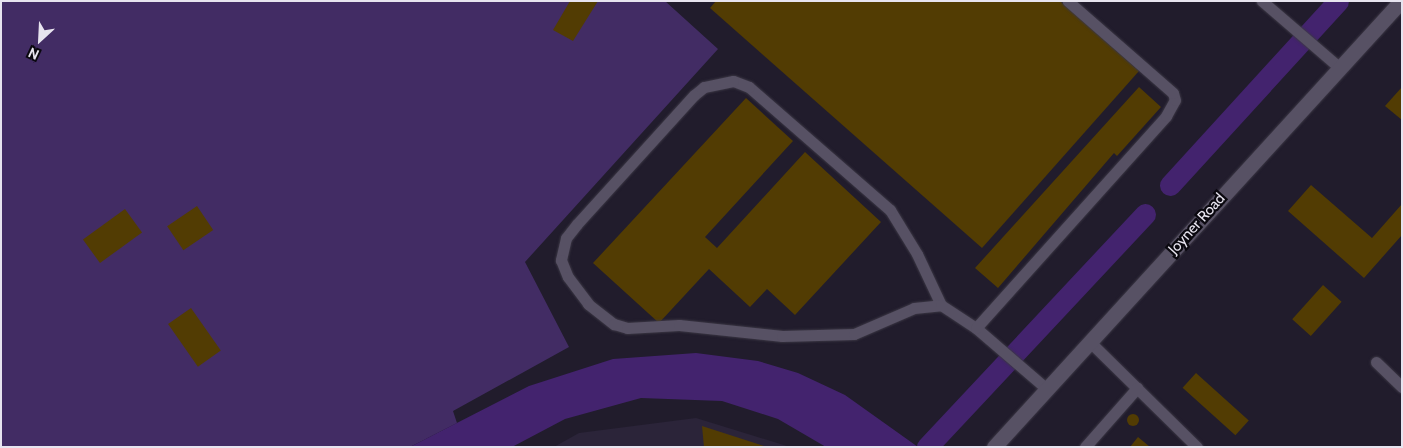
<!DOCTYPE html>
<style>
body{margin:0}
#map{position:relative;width:1403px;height:448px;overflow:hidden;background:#211c2c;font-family:Cabin,sans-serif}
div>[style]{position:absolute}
.built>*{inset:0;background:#2b2439}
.green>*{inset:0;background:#422c64}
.water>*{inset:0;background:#43236e}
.canal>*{height:21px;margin:-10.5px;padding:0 10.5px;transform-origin:10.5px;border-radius:10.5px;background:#43236e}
.building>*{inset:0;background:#523c03;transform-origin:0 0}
.round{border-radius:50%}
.roads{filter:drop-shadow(0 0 1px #3b3744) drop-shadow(0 0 1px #3b3744)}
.lane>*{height:11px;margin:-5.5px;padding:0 5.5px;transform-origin:5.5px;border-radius:5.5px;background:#575164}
.street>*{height:15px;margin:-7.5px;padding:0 7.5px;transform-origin:7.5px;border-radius:7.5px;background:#575164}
span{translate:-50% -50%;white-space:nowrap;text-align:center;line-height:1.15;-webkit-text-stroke:4.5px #0a080f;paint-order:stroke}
.street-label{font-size:15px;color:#e7e4ef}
.frame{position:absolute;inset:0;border:2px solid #e7e4ef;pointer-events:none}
.north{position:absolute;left:15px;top:15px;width:50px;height:50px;-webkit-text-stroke:4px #0a080f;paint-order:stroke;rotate:205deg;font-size:14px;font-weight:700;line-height:20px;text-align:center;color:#e7e4ef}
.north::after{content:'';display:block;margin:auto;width:18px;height:22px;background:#e7e4ef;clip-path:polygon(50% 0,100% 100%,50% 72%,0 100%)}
</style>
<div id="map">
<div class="built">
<div style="clip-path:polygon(696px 418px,790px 447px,554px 447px,579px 433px)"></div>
</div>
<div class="green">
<div style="clip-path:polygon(1px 1px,665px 1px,718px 49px,525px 262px,569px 347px,453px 411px,457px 423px,410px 447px,1px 447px)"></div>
</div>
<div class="water">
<div style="clip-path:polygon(696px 353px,758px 361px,798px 373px,845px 395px,918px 447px,826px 447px,778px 419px,722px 401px,641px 398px,565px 419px,512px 447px,410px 447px,529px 386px,613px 359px)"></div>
</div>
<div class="canal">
<div style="left:1170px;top:185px;width:249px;rotate:-47.6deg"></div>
<div style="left:927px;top:447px;width:319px;rotate:-46.9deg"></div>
</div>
<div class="building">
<div style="clip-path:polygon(570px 1px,598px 1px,573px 41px,553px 30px)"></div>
<div style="clip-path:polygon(716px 1px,1060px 1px,1139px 71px,982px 248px,710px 8px)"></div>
<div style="clip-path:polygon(1139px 87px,1161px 107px,1117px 156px,1114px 153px,998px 288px,975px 268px)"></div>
<div style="clip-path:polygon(1402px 87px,1402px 120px,1385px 106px)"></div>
<div style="clip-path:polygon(746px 98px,793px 141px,705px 237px,717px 248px,805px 152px,881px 222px,795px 315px,767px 289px,750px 307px,709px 269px,659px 323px,593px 263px)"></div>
<div style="clip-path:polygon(1311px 185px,1372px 238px,1402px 204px,1402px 235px,1364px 278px,1288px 211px)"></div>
<div style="left:197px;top:206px;width:29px;height:36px;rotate:56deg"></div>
<div style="left:125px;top:209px;width:29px;height:52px;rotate:54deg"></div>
<div style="left:1323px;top:285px;width:25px;height:46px;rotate:42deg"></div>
<div style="left:191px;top:308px;width:52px;height:28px;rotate:55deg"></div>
<div style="left:1196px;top:373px;width:71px;height:20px;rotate:42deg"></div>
<div class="round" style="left:1127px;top:414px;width:12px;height:12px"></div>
<div style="clip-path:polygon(702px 426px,764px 446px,764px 447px,704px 447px)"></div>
<div style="clip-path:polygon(1138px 437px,1150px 447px,1130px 447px)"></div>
</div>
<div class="roads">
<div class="lane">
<div style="left:1262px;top:1px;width:103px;rotate:40.7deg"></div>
<div style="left:941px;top:305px;width:56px;rotate:-115.2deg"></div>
<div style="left:917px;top:254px;width:52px;rotate:-121.5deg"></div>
<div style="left:890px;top:210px;width:187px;rotate:-138.9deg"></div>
<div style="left:749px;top:87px;width:17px;rotate:-159deg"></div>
<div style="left:733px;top:81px;width:30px;rotate:168deg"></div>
<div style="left:704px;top:87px;width:13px;rotate:141deg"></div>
<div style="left:694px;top:95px;width:174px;rotate:132.2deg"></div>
<div style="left:577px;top:224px;width:18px;rotate:128deg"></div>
<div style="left:566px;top:238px;width:23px;rotate:103deg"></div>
<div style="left:561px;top:260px;width:18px;rotate:68deg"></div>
<div style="left:568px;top:277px;width:34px;rotate:53deg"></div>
<div style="left:588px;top:304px;width:33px;rotate:38deg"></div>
<div style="left:614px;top:324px;width:14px;rotate:17deg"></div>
<div style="left:627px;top:328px;width:52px;rotate:-3.3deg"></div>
<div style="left:679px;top:325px;width:104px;rotate:6.1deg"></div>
<div style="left:782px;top:336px;width:72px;rotate:-1.6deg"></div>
<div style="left:854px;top:334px;width:65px;rotate:-23.4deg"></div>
<div style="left:914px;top:308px;width:27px;rotate:-6deg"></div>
<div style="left:941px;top:305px;width:42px;rotate:33.3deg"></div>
<div style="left:976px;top:328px;width:94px;rotate:40.7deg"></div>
<div style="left:976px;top:328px;width:285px;rotate:-48.1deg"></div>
<div style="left:1166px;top:116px;width:18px;rotate:-61deg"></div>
<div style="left:1175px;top:100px;width:7px;rotate:-106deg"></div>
<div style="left:1173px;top:93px;width:140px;rotate:-138.8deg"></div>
<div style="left:1090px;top:342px;width:150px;rotate:44.5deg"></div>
<div style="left:1376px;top:362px;width:36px;rotate:44deg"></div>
<div style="left:1085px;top:447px;width:79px;rotate:-48.6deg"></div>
</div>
<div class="street">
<div style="left:994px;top:447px;width:604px;rotate:-47.62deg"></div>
</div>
</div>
<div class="street-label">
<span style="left:1197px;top:224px;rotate:-48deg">Joyner Road</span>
</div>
<div class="frame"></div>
<div class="north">N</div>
</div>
